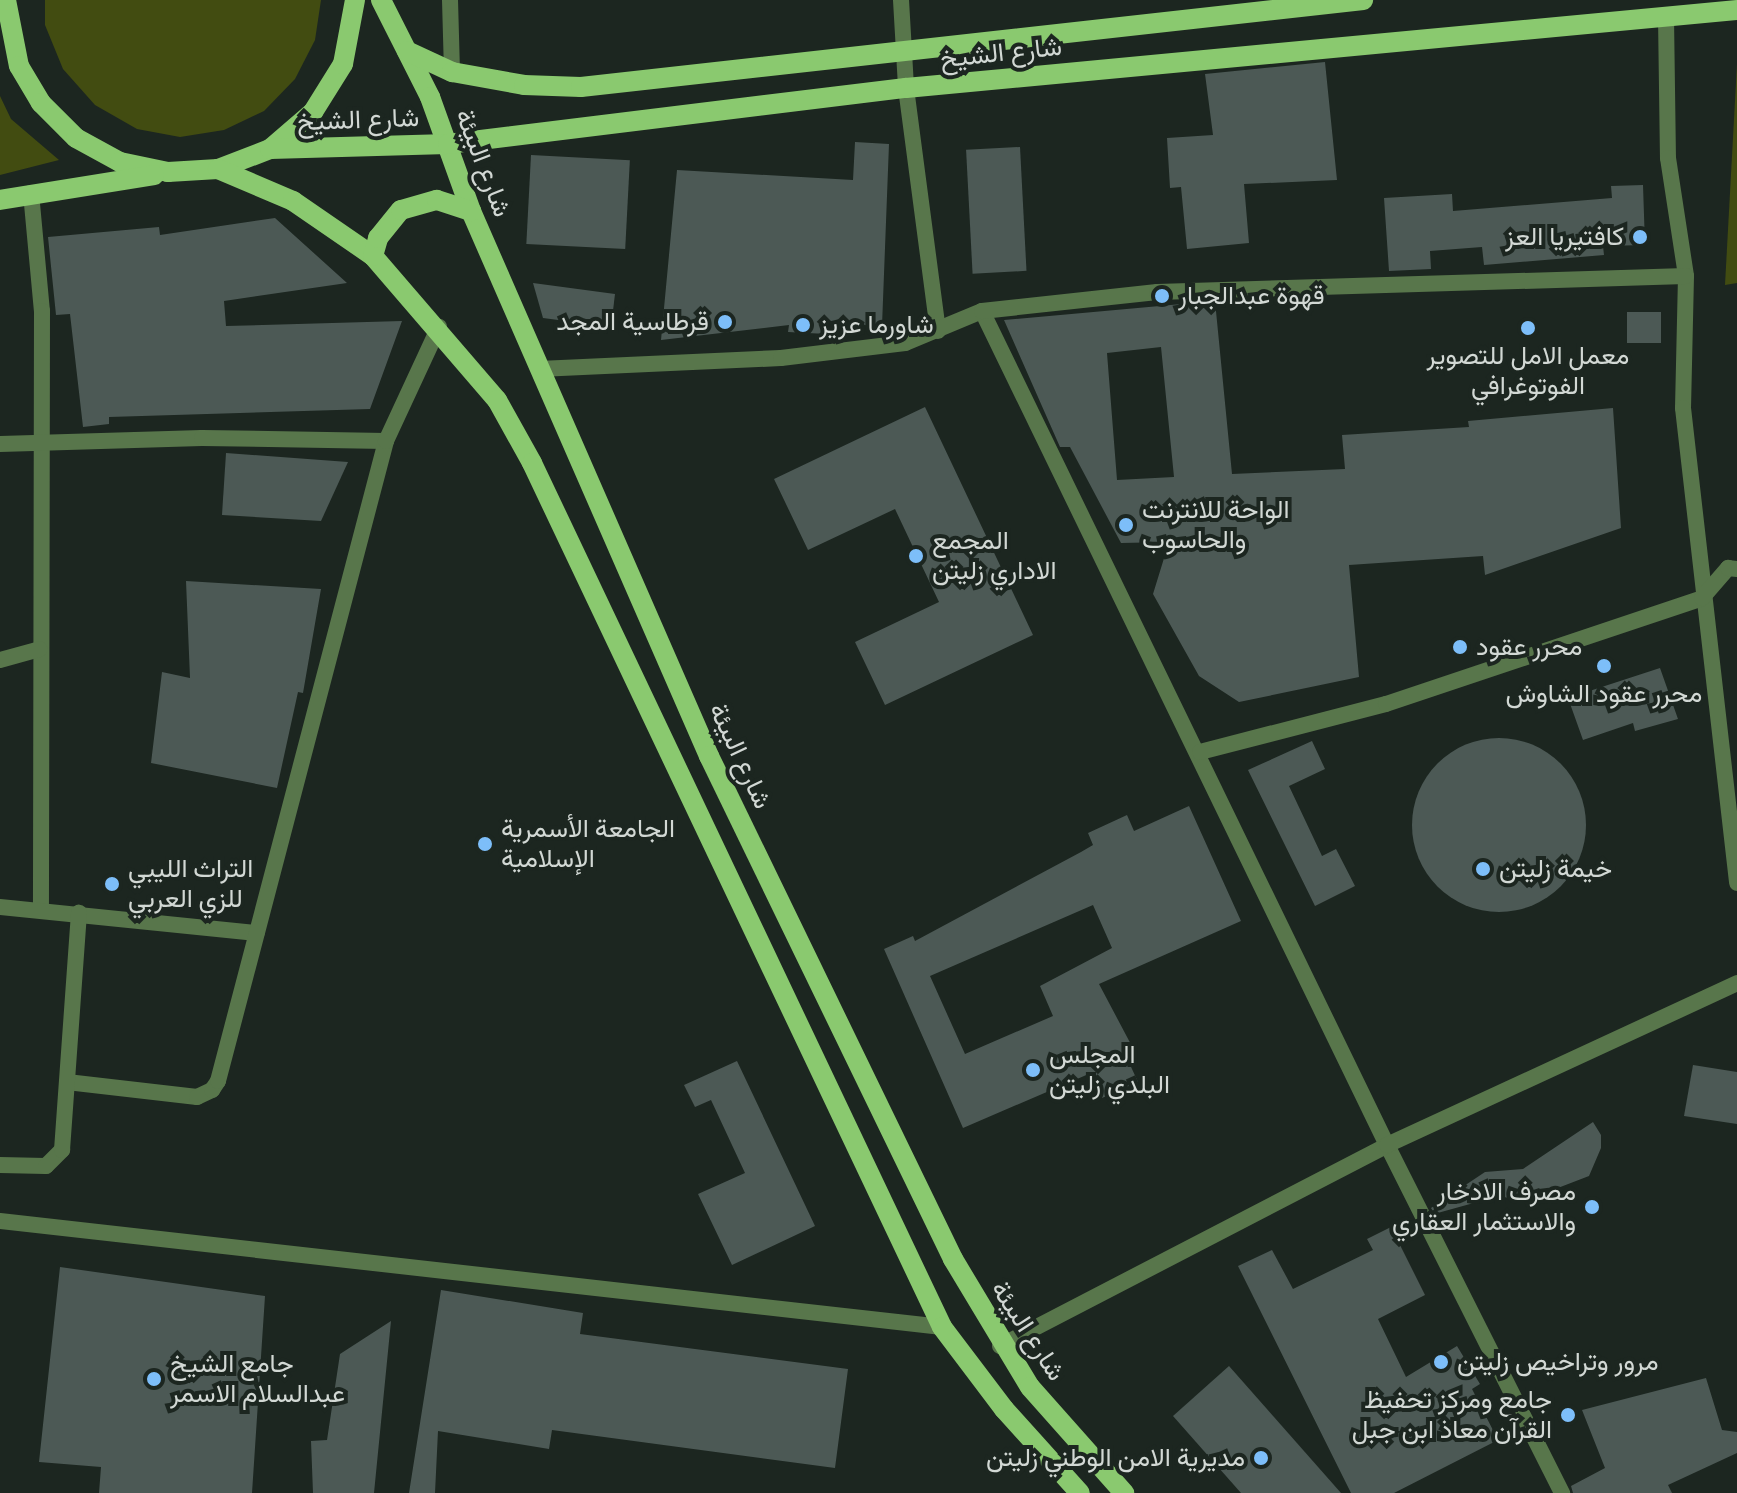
<!DOCTYPE html>
<meta charset="utf-8">
<style>
body{margin:0}
#map{position:relative;width:1737px;height:1493px;overflow:hidden;background:#1c2620;font-family:Cabin,Vazirmatn,sans-serif}
div>[style]{position:absolute}
.green>*{inset:0;background:#424c11}
.building>*{inset:0;background:#4c5955;transform-origin:0 0}
.round{border-radius:50%}
.street>*{height:16px;margin:-8px;padding:0 8px;transform-origin:8px;border-radius:8px;background:#58764b}
.primary>*{height:20px;margin:-10px;padding:0 10px;transform-origin:10px;border-radius:10px;background:#8ac96f}
.dots>*{width:22px;height:22px;translate:-50% -50%;box-sizing:border-box;border:4px solid #1c2620;border-radius:50%}
span{translate:-50% -50%;white-space:nowrap;text-align:center;line-height:1.15;-webkit-text-stroke:8px #1c2620;paint-order:stroke}
.street-label{font-size:26px;color:#d2d8d4}
.poi-label{font-size:26px;color:#d2d8d4}
.right{translate:-100% -50%;text-align:right}
.left{translate:0 -50%;text-align:left}
</style>
<div id="map">
<div class="green">
<div style="clip-path:polygon(45px 0,321px 0,315px 40px,295px 79px,264px 111px,224px 130px,180px 137px,137px 129px,95px 105px,63px 69px,45px 25px)"></div>
<div style="clip-path:polygon(1737px 64px,1737px 283px,1725px 285px)"></div>
<div style="clip-path:polygon(0 96px,11px 119px,59px 160px,0 175px)"></div>
</div>
<div class="building">
<div style="clip-path:polygon(1325px 62px,1337px 180px,1244px 184px,1249px 243px,1187px 249px,1181px 187px,1170px 188px,1167px 138px,1213px 135px,1205px 74px)"></div>
<div style="clip-path:polygon(855px 142px,889px 144px,882px 326px,827px 323px,827px 334px,788px 332px,789px 325px,661px 340px,677px 170px,853px 180px)"></div>
<div style="left:1020px;top:147px;width:124px;height:54px;rotate:87deg"></div>
<div style="left:531px;top:155px;width:99px;height:89px;rotate:3deg"></div>
<div style="clip-path:polygon(1643px 185px,1645px 245px,1603px 246px,1604px 255px,1484px 265px,1482px 247px,1430px 251px,1431px 269px,1389px 271px,1384px 198px,1452px 194px,1453px 211px,1612px 198px,1611px 186px)"></div>
<div style="clip-path:polygon(275px 218px,347px 283px,224px 301px,226px 326px,402px 321px,370px 409px,109px 417px,109px 424px,83px 427px,70px 314px,56px 315px,48px 237px,159px 227px,160px 235px)"></div>
<div style="clip-path:polygon(533px 283px,615px 294px,611px 327px,543px 318px)"></div>
<div style="clip-path:polygon(evenodd,1215px 301px,1232px 474px,1345px 469px,1342px 435px,1469px 427px,1468px 421px,1613px 408px,1621px 528px,1485px 575px,1483px 556px,1349px 565px,1359px 677px,1239px 702px,1199px 676px,1153px 594px,1169px 542px,1121px 543px,1070px 447px,1060px 447px,1004px 320px,1215px 301px,1161px 347px,1174px 477px,1117px 480px,1107px 353px,1161px 347px)"></div>
<div style="left:1627px;top:312px;width:34px;height:31px"></div>
<div style="clip-path:polygon(925px 407px,1033px 635px,885px 705px,855px 642px,939px 602px,895px 509px,808px 550px,774px 479px)"></div>
<div style="clip-path:polygon(226px 453px,348px 462px,321px 521px,222px 515px)"></div>
<div style="clip-path:polygon(186px 581px,321px 589px,303px 693px,298px 692px,277px 788px,151px 763px,162px 672px,190px 678px)"></div>
<div style="clip-path:polygon(1660px 668px,1678px 719px,1635px 731px,1633px 723px,1583px 740px,1568px 698px)"></div>
<div class="round" style="left:1412px;top:738px;width:174px;height:174px"></div>
<div style="clip-path:polygon(1312px 741px,1325px 769px,1289px 786px,1322px 856px,1336px 849px,1355px 886px,1315px 906px,1248px 770px)"></div>
<div style="clip-path:polygon(evenodd,1189px 806px,1241px 921px,1099px 984px,1135px 1052px,1126px 1056px,1138px 1082px,1102px 1098px,1091px 1073px,963px 1128px,884px 949px,913px 936px,915px 941px,1081px 852px,1093px 845px,1088px 833px,1127px 815px,1134px 831px,1189px 806px,1093px 905px,1112px 948px,1040px 986px,1053px 1016px,965px 1054px,930px 976px,1093px 905px)"></div>
<div style="clip-path:polygon(737px 1061px,815px 1226px,732px 1265px,698px 1194px,745px 1173px,711px 1100px,695px 1107px,684px 1085px)"></div>
<div style="clip-path:polygon(1693px 1065px,1737px 1072px,1737px 1124px,1684px 1116px)"></div>
<div style="clip-path:polygon(1593px 1122px,1601px 1135px,1601px 1148px,1589px 1176px,1524px 1201px,1499px 1196px,1434px 1214px,1431px 1208px,1485px 1172px,1523px 1169px)"></div>
<div style="clip-path:polygon(1391px 1227px,1425px 1295px,1378px 1319px,1406px 1377px,1457px 1346px,1480px 1384px,1472px 1389px,1498px 1440px,1394px 1493px,1351px 1493px,1238px 1266px,1272px 1250px,1293px 1289px,1373px 1250px,1367px 1239px)"></div>
<div style="clip-path:polygon(60px 1267px,265px 1296px,252px 1493px,99px 1493px,101px 1467px,39px 1462px)"></div>
<div style="clip-path:polygon(441px 1290px,583px 1313px,580px 1334px,848px 1369px,835px 1468px,552px 1430px,549px 1449px,438px 1431px,435px 1493px,409px 1493px)"></div>
<div style="clip-path:polygon(391px 1321px,374px 1493px,313px 1493px,311px 1441px,327px 1440px,340px 1354px)"></div>
<div style="clip-path:polygon(1229px 1366px,1341px 1493px,1241px 1493px,1173px 1416px)"></div>
<div style="clip-path:polygon(1706px 1378px,1722px 1430px,1737px 1432px,1737px 1453px,1668px 1485px,1672px 1493px,1573px 1493px,1571px 1486px,1605px 1468px,1582px 1410px)"></div>
</div>
<div class="street">
<div style="left:450px;top:0;width:72px;rotate:88.4deg"></div>
<div style="left:901px;top:0;width:88px;rotate:86.7deg"></div>
<div style="left:906px;top:88px;width:245px;rotate:82.5deg"></div>
<div style="left:1666px;top:17px;width:141px;rotate:89.2deg"></div>
<div style="left:1668px;top:158px;width:119px;rotate:81.3deg"></div>
<div style="left:1686px;top:276px;width:132px;rotate:91.3deg"></div>
<div style="left:1683px;top:408px;width:478px;rotate:83.5deg"></div>
<div style="left:31px;top:193px;width:119px;rotate:84.7deg"></div>
<div style="left:42px;top:311px;width:598px;rotate:90.1deg"></div>
<div style="left:982px;top:311px;width:927px;rotate:64.1deg"></div>
<div style="left:1387px;top:1145px;width:390px;rotate:63.3deg"></div>
<div style="left:539px;top:369px;width:242px;rotate:-2.6deg"></div>
<div style="left:781px;top:358px;width:125px;rotate:-6.9deg"></div>
<div style="left:905px;top:343px;width:83px;rotate:-22.6deg"></div>
<div style="left:982px;top:311px;width:176px;rotate:-6.2deg"></div>
<div style="left:1157px;top:292px;width:529px;rotate:-1.73deg"></div>
<div style="left:0;top:444px;width:202px;rotate:-1.7deg"></div>
<div style="left:202px;top:438px;width:184px;rotate:0.9deg"></div>
<div style="left:0;top:660px;width:41px;rotate:-15.4deg"></div>
<div style="left:1200px;top:752px;width:192px;rotate:-14.5deg"></div>
<div style="left:1386px;top:704px;width:333px;rotate:-18.5deg"></div>
<div style="left:1702px;top:598px;width:40px;rotate:-49deg"></div>
<div style="left:1728px;top:568px;width:9px;rotate:6deg"></div>
<div style="left:0;top:907px;width:258px;rotate:5.8deg"></div>
<div style="left:67px;top:1082px;width:131px;rotate:6.6deg"></div>
<div style="left:197px;top:1097px;width:17px;rotate:-25deg"></div>
<div style="left:212px;top:1090px;width:11px;rotate:-56deg"></div>
<div style="left:218px;top:1081px;width:662px;rotate:-75.29deg"></div>
<div style="left:386px;top:441px;width:126px;rotate:-65.1deg"></div>
<div style="left:0;top:1165px;width:46px;rotate:1.2deg"></div>
<div style="left:46px;top:1166px;width:23px;rotate:-45deg"></div>
<div style="left:62px;top:1150px;width:238px;rotate:-85.9deg"></div>
<div style="left:0;top:1221px;width:948px;rotate:6.42deg"></div>
<div style="left:1000px;top:1346px;width:436px;rotate:-27.4deg"></div>
<div style="left:1387px;top:1145px;width:386px;rotate:-24.8deg"></div>
</div>
<div class="primary">
<div style="left:6px;top:0;width:67px;rotate:78.9deg"></div>
<div style="left:19px;top:66px;width:43px;rotate:59.3deg"></div>
<div style="left:41px;top:103px;width:49px;rotate:45deg"></div>
<div style="left:76px;top:138px;width:50px;rotate:28.6deg"></div>
<div style="left:120px;top:162px;width:49px;rotate:11.8deg"></div>
<div style="left:168px;top:172px;width:50px;rotate:-3.4deg"></div>
<div style="left:218px;top:169px;width:56px;rotate:-21deg"></div>
<div style="left:270px;top:149px;width:57px;rotate:-40.7deg"></div>
<div style="left:313px;top:112px;width:57px;rotate:-58deg"></div>
<div style="left:343px;top:64px;width:65px;rotate:-79.4deg"></div>
<div style="left:381px;top:0;width:109px;rotate:63.2deg"></div>
<div style="left:430px;top:97px;width:121px;rotate:70.2deg"></div>
<div style="left:471px;top:211px;width:595px;rotate:66.41deg"></div>
<div style="left:709px;top:756px;width:559px;rotate:64.12deg"></div>
<div style="left:953px;top:1259px;width:149px;rotate:59deg"></div>
<div style="left:1030px;top:1387px;width:142px;rotate:48.4deg"></div>
<div style="left:407px;top:51px;width:50px;rotate:25deg"></div>
<div style="left:452px;top:72px;width:73px;rotate:10.2deg"></div>
<div style="left:524px;top:85px;width:57px;rotate:2deg"></div>
<div style="left:581px;top:87px;width:787px;rotate:-6.35deg"></div>
<div style="left:270px;top:149px;width:178px;rotate:-1.6deg"></div>
<div style="left:448px;top:144px;width:461px;rotate:-7deg"></div>
<div style="left:906px;top:88px;width:835px;rotate:-5.36deg"></div>
<div style="left:218px;top:169px;width:82px;rotate:23.1deg"></div>
<div style="left:293px;top:201px;width:97px;rotate:34.5deg"></div>
<div style="left:373px;top:256px;width:190px;rotate:49.3deg"></div>
<div style="left:497px;top:400px;width:72px;rotate:60.9deg"></div>
<div style="left:532px;top:463px;width:956px;rotate:64.61deg"></div>
<div style="left:942px;top:1327px;width:103px;rotate:52.9deg"></div>
<div style="left:1004px;top:1409px;width:113px;rotate:47.9deg"></div>
<div style="left:0;top:200px;width:156px;rotate:-9.2deg"></div>
<div style="left:373px;top:256px;width:19px;rotate:-74deg"></div>
<div style="left:378px;top:238px;width:36px;rotate:-51deg"></div>
<div style="left:401px;top:210px;width:37px;rotate:-16deg"></div>
<div style="left:437px;top:200px;width:36px;rotate:18deg"></div>
</div>
<div class="dots">
<div style="left:1640px;top:237px;background:#7dbef9"></div>
<div style="left:1162px;top:296px;background:#7dbef9"></div>
<div style="left:725px;top:322px;background:#7dbef9"></div>
<div style="left:803px;top:325px;background:#7dbef9"></div>
<div style="left:1528px;top:328px;background:#7dbef9"></div>
<div style="left:1126px;top:525px;background:#7dbef9"></div>
<div style="left:916px;top:556px;background:#7dbef9"></div>
<div style="left:1460px;top:647px;background:#7dbef9"></div>
<div style="left:1604px;top:666px;background:#7dbef9"></div>
<div style="left:485px;top:844px;background:#7dbef9"></div>
<div style="left:1483px;top:869px;background:#7dbef9"></div>
<div style="left:112px;top:884px;background:#7dbef9"></div>
<div style="left:1033px;top:1070px;background:#7dbef9"></div>
<div style="left:1592px;top:1207px;background:#7dbef9"></div>
<div style="left:1441px;top:1362px;background:#7dbef9"></div>
<div style="left:154px;top:1379px;background:#7dbef9"></div>
<div style="left:1568px;top:1415px;background:#7dbef9"></div>
<div style="left:1261px;top:1458px;background:#7dbef9"></div>
</div>
<div class="street-label">
<span style="left:1001px;top:53px;rotate:-6deg">شارع الشيخ</span>
<span style="left:358px;top:120px;rotate:-2deg">شارع الشيخ</span>
<span style="left:483px;top:163px;rotate:69deg">شارع البيئة</span>
<span style="left:740px;top:756px;rotate:65deg">شارع البيئة</span>
<span style="left:1028px;top:1331px;rotate:57deg">شارع البيئة</span>
</div>
<div class="poi-label">
<span class="right" style="left:1624px;top:237px">كافتيريا العز</span>
<span class="left" style="left:1178px;top:296px">قهوة عبدالجبار</span>
<span class="right" style="left:709px;top:322px">قرطاسية المجد</span>
<span class="left" style="left:819px;top:325px">شاورما عزيز</span>
<span style="left:1528px;top:371px">معمل الامل للتصوير<br>الفوتوغرافي</span>
<span class="left" style="left:1142px;top:525px">الواحة للانترنت<br>والحاسوب</span>
<span class="left" style="left:932px;top:556px">المجمع<br>الاداري زليتن</span>
<span class="left" style="left:1476px;top:647px">محرر عقود</span>
<span style="left:1604px;top:694px">محرر عقود الشاوش</span>
<span class="left" style="left:501px;top:844px">الجامعة الأسمرية<br>الإسلامية</span>
<span class="left" style="left:128px;top:884px">التراث الليبي<br>للزي العربي</span>
<span class="left" style="left:1499px;top:869px">خيمة زليتن</span>
<span class="left" style="left:1049px;top:1070px">المجلس<br>البلدي زليتن</span>
<span class="right" style="left:1576px;top:1207px">مصرف اﻻدخار<br>واﻻستثمار العقاري</span>
<span class="left" style="left:1457px;top:1362px">مرور وتراخيص زليتن</span>
<span class="left" style="left:170px;top:1379px">جامع الشيخ<br>عبدالسلام الاسمر</span>
<span class="right" style="left:1552px;top:1415px">جامع ومركز تحفيظ<br>القرآن معاذ ابن جبل</span>
<span class="right" style="left:1245px;top:1458px">مديرية الامن الوطني زليتن</span>
</div>
</div>
